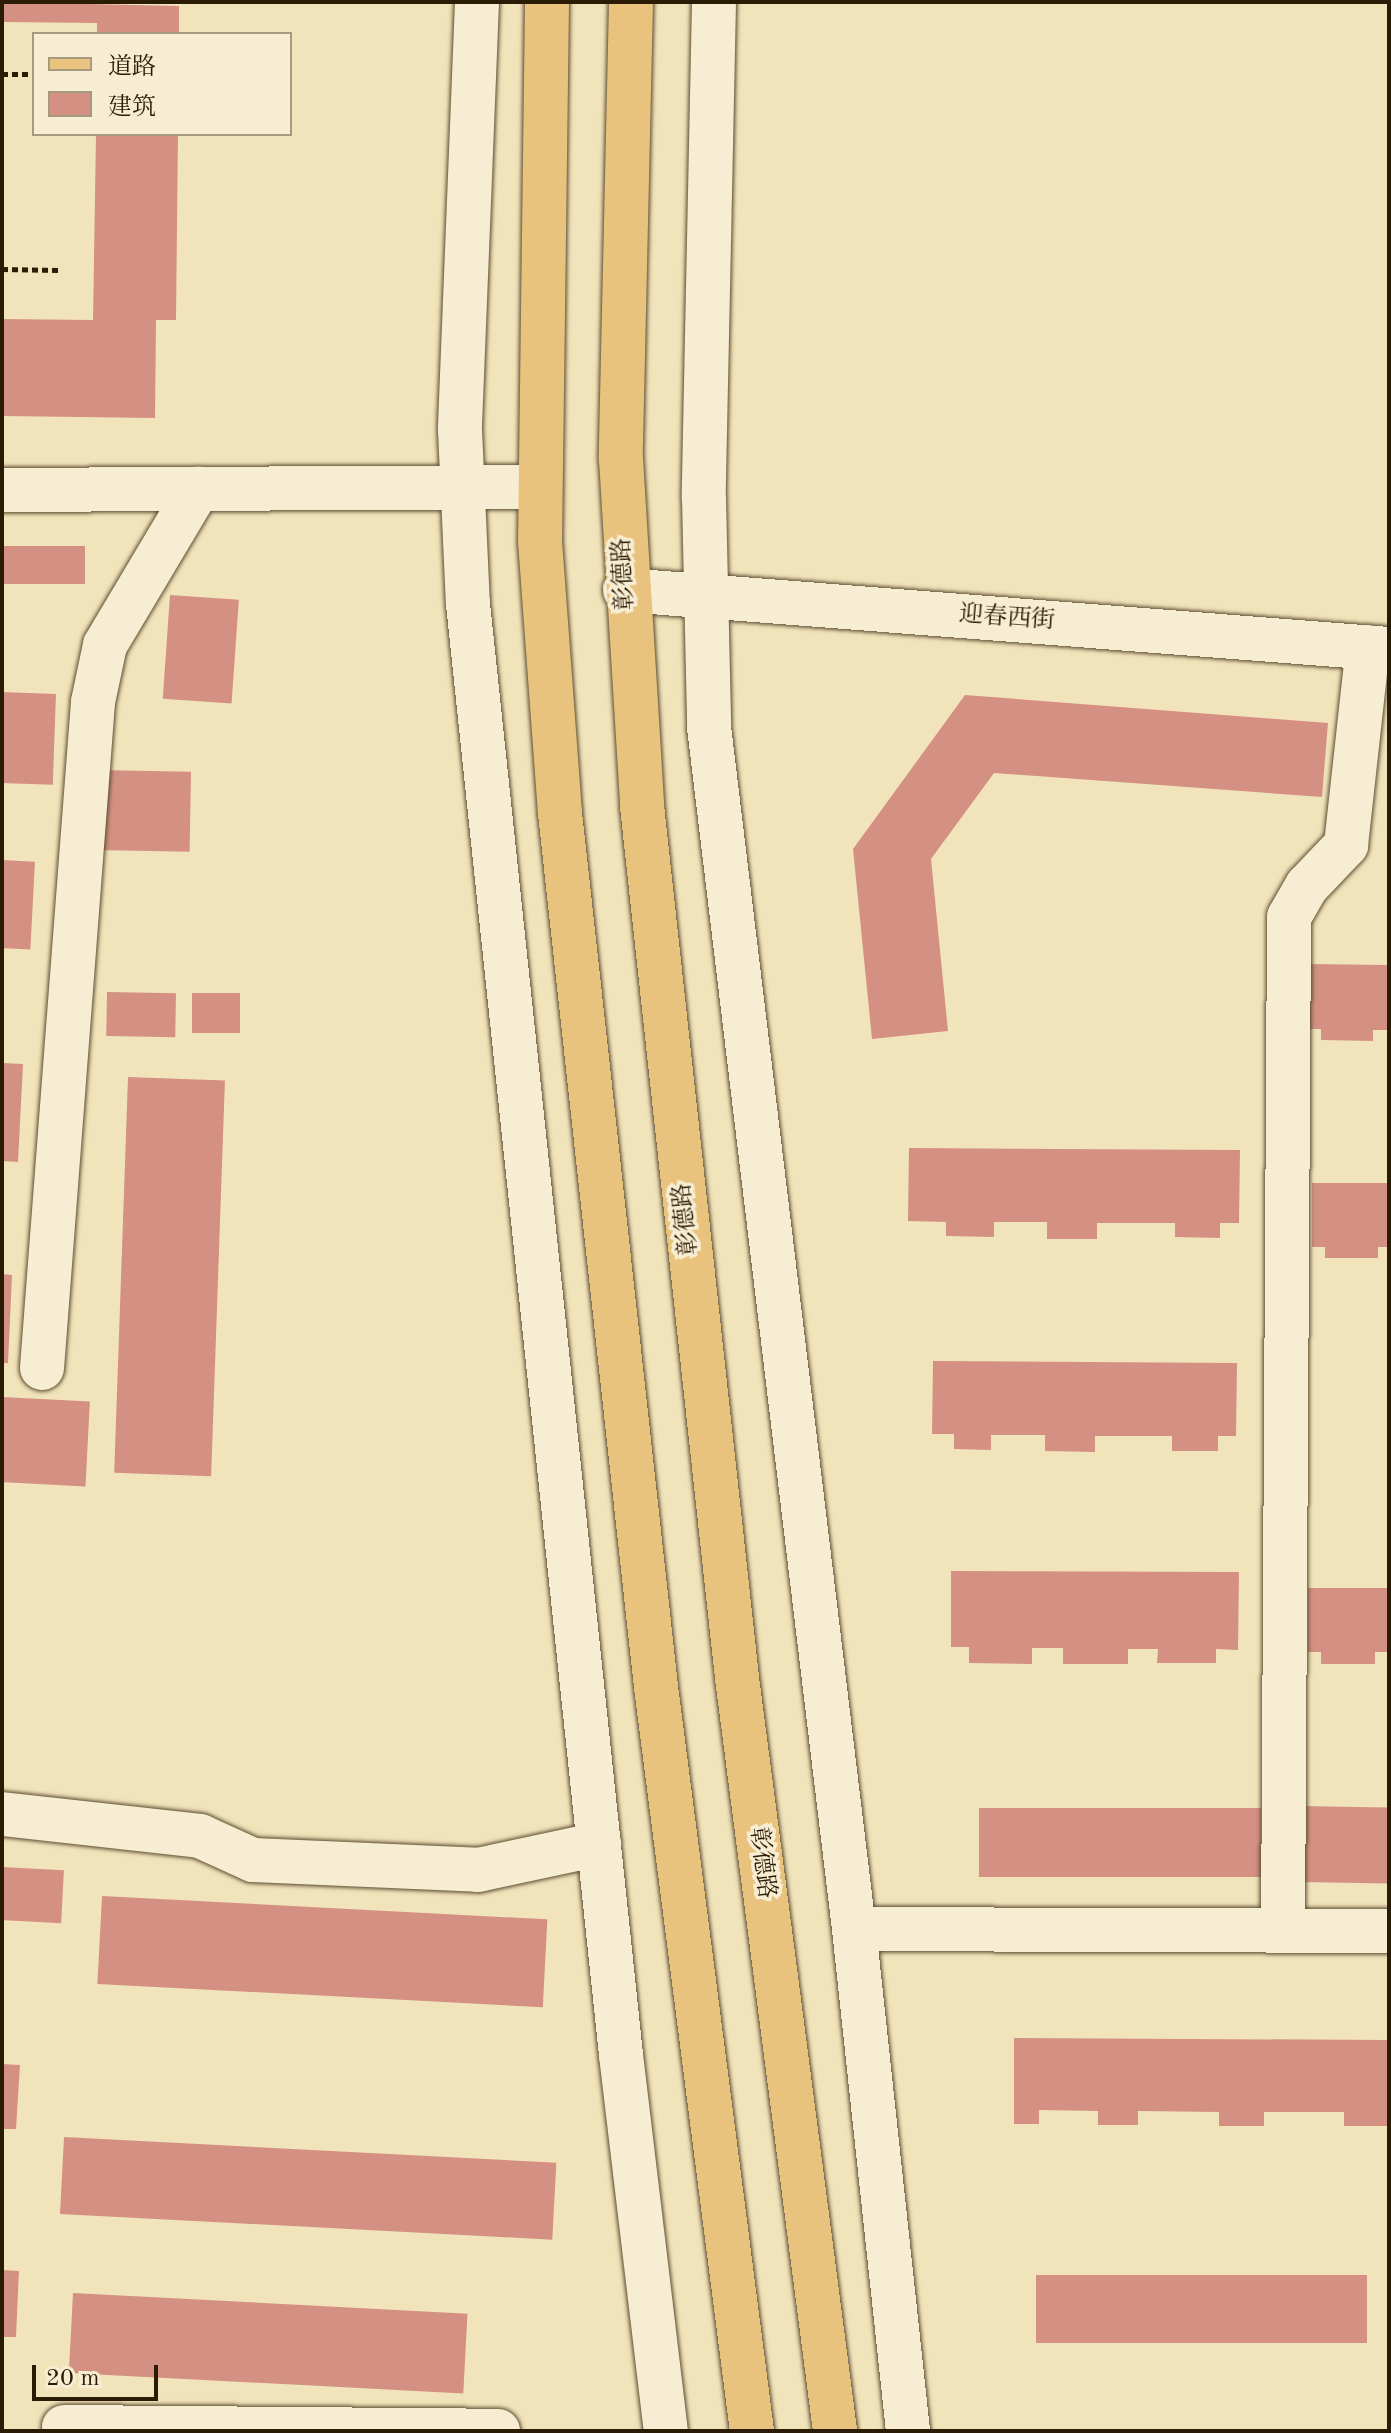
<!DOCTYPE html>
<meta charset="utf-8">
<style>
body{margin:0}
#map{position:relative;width:1391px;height:2433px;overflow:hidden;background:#f2e4ba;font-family:"Old Standard TT","Noto Serif SC",serif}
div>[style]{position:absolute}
.building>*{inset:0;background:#d49183;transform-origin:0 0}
.path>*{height:5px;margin-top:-2.5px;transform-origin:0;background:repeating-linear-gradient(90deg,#2a1b05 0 6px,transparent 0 10px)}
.roads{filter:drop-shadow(0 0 2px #5c4d32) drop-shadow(0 0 2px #5c4d32)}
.minor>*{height:44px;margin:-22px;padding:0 22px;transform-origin:22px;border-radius:22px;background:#f7edd2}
.major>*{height:44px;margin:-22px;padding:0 22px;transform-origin:22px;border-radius:22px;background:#e9c27d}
span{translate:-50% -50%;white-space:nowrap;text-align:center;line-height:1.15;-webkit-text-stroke:7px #f7edd2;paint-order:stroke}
.street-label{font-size:24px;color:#2a1b05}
.frame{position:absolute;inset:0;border:4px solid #2a1b05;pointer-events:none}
.legend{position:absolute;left:32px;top:32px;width:260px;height:104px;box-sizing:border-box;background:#f7edd2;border:2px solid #a59980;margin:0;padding:10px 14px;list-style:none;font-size:24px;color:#2a1b05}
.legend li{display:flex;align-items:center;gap:16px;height:40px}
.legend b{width:40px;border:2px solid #a59980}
.scale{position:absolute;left:32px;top:2365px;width:126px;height:36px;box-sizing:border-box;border:4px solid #2a1b05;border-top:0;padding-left:10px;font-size:24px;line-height:28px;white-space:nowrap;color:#2a1b05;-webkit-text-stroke:6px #f7edd2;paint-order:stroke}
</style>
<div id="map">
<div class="building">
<div style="clip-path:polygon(2px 2px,179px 6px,179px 34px,97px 34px,97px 23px,2px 22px)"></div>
<div style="clip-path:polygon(96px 134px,178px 134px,176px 320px,156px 320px,155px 418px,2px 416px,2px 319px,93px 320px)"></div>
<div style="left:85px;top:546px;width:38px;height:83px;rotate:90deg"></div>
<div style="left:170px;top:595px;width:69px;height:104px;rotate:4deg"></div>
<div style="left:2px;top:692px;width:54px;height:91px;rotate:2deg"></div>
<div style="clip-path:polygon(965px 695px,1328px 723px,1322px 797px,994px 773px,931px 859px,948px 1031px,872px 1039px,853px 849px)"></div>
<div style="left:95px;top:770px;width:96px;height:80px;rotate:1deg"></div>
<div style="left:2px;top:860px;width:33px;height:88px;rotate:3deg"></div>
<div style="clip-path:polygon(1307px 964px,1389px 965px,1389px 1030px,1373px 1030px,1373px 1041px,1321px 1040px,1321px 1029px,1307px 1029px)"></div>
<div style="left:107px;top:992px;width:69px;height:44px;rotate:1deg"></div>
<div style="left:192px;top:993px;width:48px;height:40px"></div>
<div style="clip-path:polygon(2px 1063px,23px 1064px,18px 1162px,2px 1161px)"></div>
<div style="left:128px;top:1077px;width:97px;height:396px;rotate:2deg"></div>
<div style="clip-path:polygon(909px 1148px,1240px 1150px,1239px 1223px,1220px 1223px,1220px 1238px,1175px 1237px,1175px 1223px,1097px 1223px,1097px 1239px,1047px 1239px,1047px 1222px,994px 1222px,994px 1237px,946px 1236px,946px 1222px,908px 1221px)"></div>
<div style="clip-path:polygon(1312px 1183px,1389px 1183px,1389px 1247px,1378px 1247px,1378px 1258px,1325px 1258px,1325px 1247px,1312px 1247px)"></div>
<div style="clip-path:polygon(2px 1274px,12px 1275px,8px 1363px,2px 1363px)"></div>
<div style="clip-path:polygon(933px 1361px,1237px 1363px,1236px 1436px,1218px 1436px,1218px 1451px,1172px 1451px,1172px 1436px,1095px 1436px,1095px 1452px,1045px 1451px,1045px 1435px,991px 1435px,991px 1450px,954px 1449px,954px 1434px,932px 1434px)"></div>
<div style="left:2px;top:1397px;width:88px;height:85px;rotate:3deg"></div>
<div style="clip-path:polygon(951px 1571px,1239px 1572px,1238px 1650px,1216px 1649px,1216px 1663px,1157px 1663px,1158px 1649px,1128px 1649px,1128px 1664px,1063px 1664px,1063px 1648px,1032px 1648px,1032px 1664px,969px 1663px,969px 1647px,951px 1647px)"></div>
<div style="clip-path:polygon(1308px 1588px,1389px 1588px,1389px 1652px,1375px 1652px,1375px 1664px,1321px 1664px,1321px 1652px,1308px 1652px)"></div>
<div style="left:1299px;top:1806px;width:90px;height:76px;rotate:1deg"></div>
<div style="left:979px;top:1808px;width:282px;height:69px"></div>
<div style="left:2px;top:1867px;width:62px;height:53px;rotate:3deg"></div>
<div style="left:102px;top:1896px;width:446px;height:88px;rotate:3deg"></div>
<div style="clip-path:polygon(1014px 2038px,1389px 2040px,1389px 2126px,1344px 2126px,1344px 2112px,1264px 2112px,1264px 2126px,1219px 2126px,1219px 2112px,1138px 2111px,1138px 2125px,1098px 2125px,1098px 2111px,1039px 2110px,1039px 2124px,1014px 2124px)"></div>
<div style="clip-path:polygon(2px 2064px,20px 2065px,16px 2129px,2px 2129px)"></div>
<div style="left:64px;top:2137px;width:493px;height:77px;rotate:3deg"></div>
<div style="clip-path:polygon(2px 2270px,19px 2271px,16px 2337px,2px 2337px)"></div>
<div style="left:1036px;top:2275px;width:331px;height:68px"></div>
<div style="left:73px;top:2293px;width:395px;height:80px;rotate:3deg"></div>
</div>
<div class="path">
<div style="left:2px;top:74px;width:32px"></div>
<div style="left:2px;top:269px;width:56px;rotate:1deg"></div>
</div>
<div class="roads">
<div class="minor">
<div style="left:477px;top:2px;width:428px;rotate:92.3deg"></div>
<div style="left:460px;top:430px;width:174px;rotate:87.4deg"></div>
<div style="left:468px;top:604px;width:1459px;rotate:83.98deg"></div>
<div style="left:621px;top:2055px;width:379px;rotate:83.2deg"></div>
<div style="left:714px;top:2px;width:496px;rotate:91.2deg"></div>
<div style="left:704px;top:498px;width:229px;rotate:88.7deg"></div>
<div style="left:709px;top:727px;width:1211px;rotate:83.12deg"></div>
<div style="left:854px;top:1929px;width:505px;rotate:83.86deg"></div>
<div style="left:2px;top:490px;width:537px;rotate:-0.32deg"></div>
<div style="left:625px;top:590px;width:766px;rotate:4.42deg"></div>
<div style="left:42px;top:1368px;width:668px;rotate:-85.62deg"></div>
<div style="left:93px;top:702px;width:58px;rotate:-78.1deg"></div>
<div style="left:105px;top:645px;width:182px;rotate:-59.2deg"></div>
<div style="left:2px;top:1814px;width:199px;rotate:6.3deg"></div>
<div style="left:200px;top:1836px;width:58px;rotate:24.4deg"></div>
<div style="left:253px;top:1860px;width:225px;rotate:2.5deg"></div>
<div style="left:478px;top:1870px;width:124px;rotate:-12.1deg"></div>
<div style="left:854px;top:1929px;width:535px;rotate:0.21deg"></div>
<div style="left:1283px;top:1931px;width:1014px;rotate:-89.66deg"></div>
<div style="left:1289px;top:917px;width:36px;rotate:-60deg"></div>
<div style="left:1307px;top:886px;width:57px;rotate:-46.4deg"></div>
<div style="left:1346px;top:845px;width:199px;rotate:-83.7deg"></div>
<div style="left:64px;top:2427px;width:434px;rotate:0.5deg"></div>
</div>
<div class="major">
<div style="left:547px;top:2px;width:539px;rotate:90.74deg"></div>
<div style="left:540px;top:541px;width:273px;rotate:85.8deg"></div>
<div style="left:560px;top:813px;width:879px;rotate:83.73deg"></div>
<div style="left:656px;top:1687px;width:750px;rotate:82.65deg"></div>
<div style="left:631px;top:2px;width:457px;rotate:91.3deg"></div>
<div style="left:621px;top:459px;width:348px;rotate:86.5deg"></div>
<div style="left:642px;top:806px;width:877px;rotate:83.78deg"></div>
<div style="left:737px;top:1678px;width:759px;rotate:82.58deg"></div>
</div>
</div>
<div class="street-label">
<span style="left:625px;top:574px;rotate:-93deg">彰德路</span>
<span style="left:1007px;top:619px;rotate:4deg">迎春西街</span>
<span style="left:687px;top:1219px;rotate:-96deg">彰德路</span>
<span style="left:761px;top:1863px;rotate:83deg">彰德路</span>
</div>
<div class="frame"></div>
<ul class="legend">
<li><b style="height:10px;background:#e9c27d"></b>道路</li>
<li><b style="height:22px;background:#d49183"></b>建筑</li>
</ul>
<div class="scale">20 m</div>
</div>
